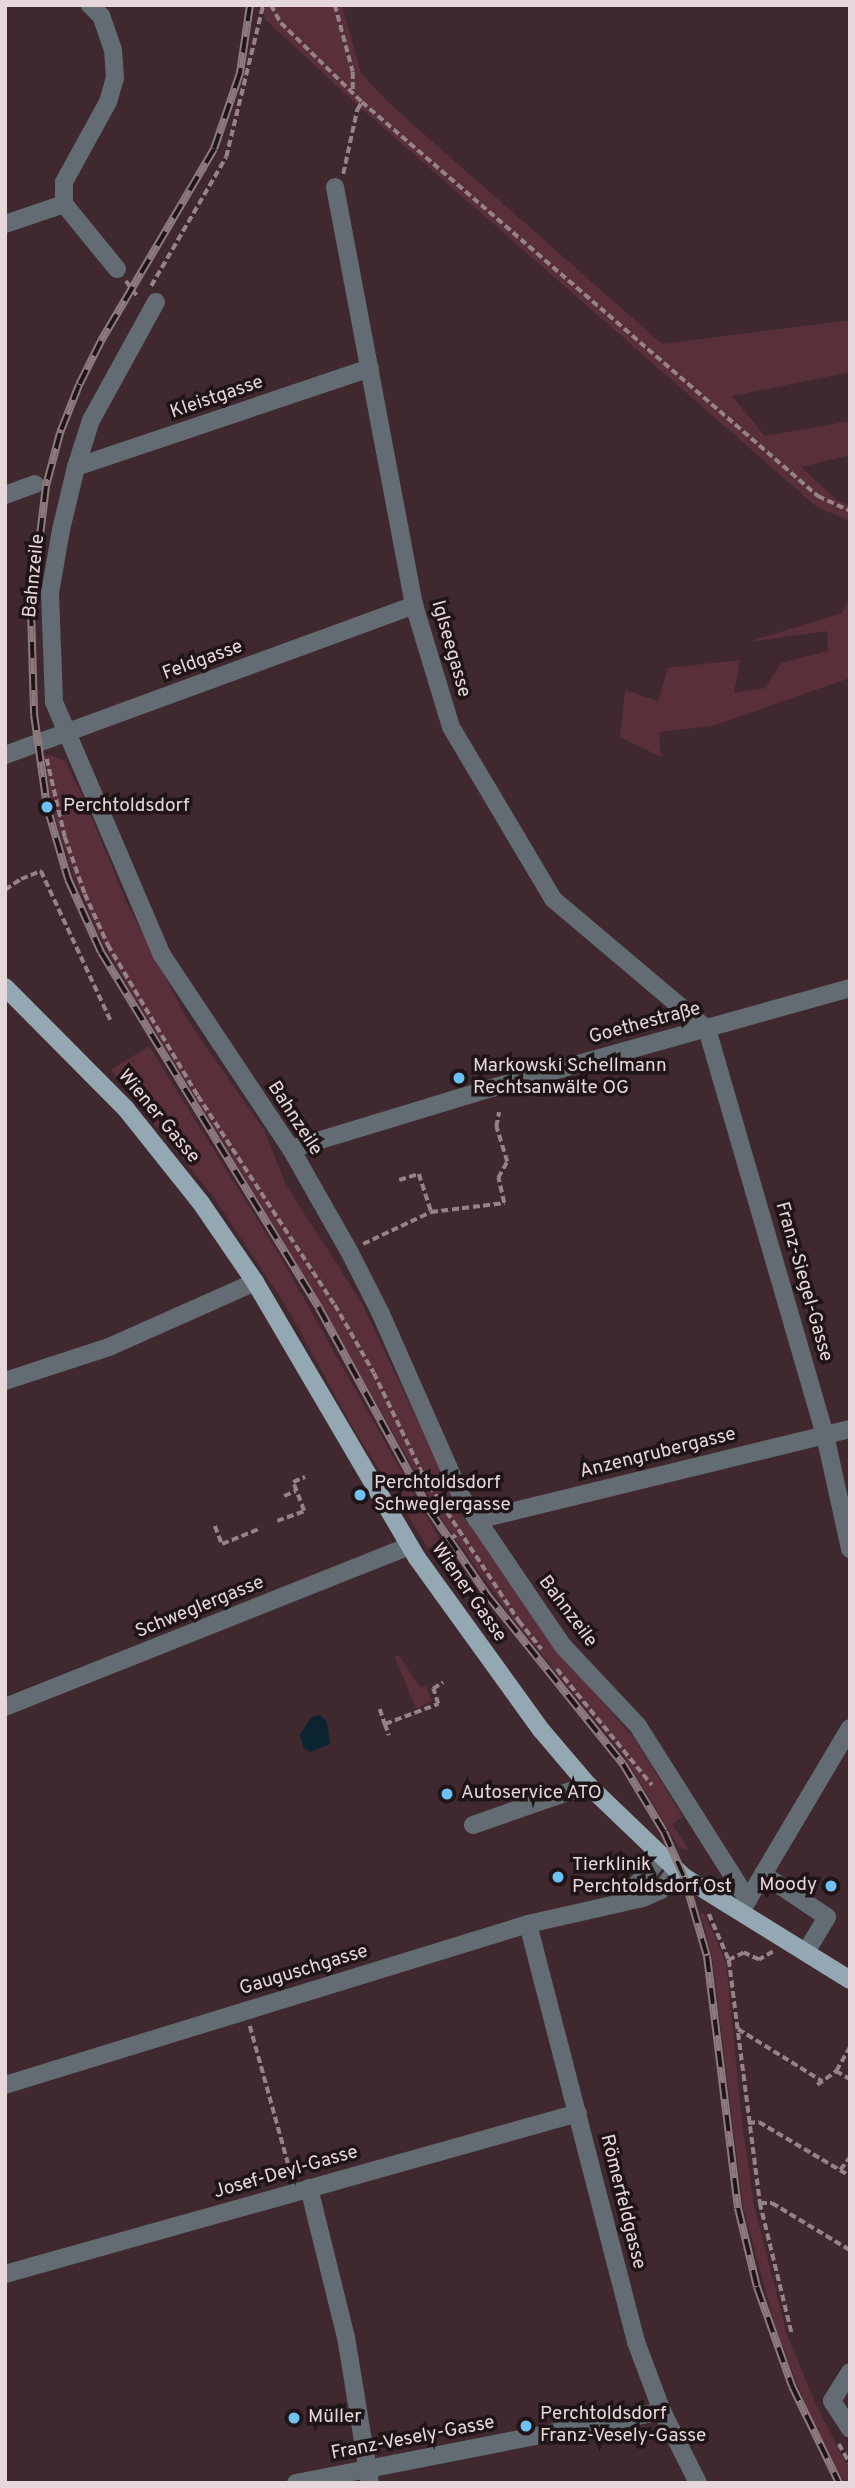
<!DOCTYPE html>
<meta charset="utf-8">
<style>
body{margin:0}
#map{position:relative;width:855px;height:2488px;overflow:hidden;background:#3f292e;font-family:Overpass,sans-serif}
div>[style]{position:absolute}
.green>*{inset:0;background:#592f3a}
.water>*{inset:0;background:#0b2431}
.path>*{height:3.5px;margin-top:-1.75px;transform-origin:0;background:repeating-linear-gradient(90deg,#958387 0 7px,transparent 0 10.5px)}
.minor>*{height:18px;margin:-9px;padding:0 9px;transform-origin:9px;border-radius:9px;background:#636c72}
.major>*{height:18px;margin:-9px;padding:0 9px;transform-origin:9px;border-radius:9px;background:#94a8b4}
.rail>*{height:8px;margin-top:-4px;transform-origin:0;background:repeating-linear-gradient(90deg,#1f1517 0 16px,#8d7a7e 0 32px);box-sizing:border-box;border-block:2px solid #8d7a7e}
.dots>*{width:19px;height:19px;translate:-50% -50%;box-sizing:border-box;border:4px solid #1f1517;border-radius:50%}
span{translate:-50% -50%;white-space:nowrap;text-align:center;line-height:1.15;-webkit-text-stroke:7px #1f1517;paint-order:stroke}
.street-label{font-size:19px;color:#e6d7da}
.poi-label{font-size:19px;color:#e6d7da}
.left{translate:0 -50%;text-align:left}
.right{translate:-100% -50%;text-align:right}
.frame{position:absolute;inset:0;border:7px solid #e6d7da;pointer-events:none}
</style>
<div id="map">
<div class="green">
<div style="clip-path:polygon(263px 5px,342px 5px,361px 73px,390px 104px,662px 344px,850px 320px,850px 372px,732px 396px,765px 436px,850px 421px,850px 455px,801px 467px,837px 500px,850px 506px,850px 521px,817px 507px,354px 102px,265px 19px)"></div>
<div style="clip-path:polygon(850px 597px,850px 678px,712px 726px,659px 732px,661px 757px,620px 737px,625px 690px,658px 701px,668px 668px,740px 660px,734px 693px,765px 688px,781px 663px,828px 651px,827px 631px,748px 642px,842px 613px)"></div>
<div style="clip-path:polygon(51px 755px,65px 761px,85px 801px,126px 901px,187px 1019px,264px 1130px,286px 1185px,362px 1303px,461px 1513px,557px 1650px,634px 1738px,683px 1817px,672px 1824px,689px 1850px,679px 1848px,623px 1754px,516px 1623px,444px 1523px,309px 1284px,135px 998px,99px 935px,72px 871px,52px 808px,43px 756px)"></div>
<div style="clip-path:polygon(149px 1046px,280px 1256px,440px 1540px,428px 1548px,353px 1428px,286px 1306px,215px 1199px,111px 1070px)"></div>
<div style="clip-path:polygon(399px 1655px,420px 1688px,426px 1686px,432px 1701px,416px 1709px,395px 1657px)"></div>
<div style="clip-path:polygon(700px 1912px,705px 1915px,726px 1962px,742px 2123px,754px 2205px,787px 2335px,817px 2407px,850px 2471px,850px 2483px,845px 2483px,812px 2421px,777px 2332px,743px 2207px,712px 1956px)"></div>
</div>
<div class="water">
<div style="clip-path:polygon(320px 1715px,327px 1722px,330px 1744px,310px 1752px,303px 1747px,300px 1734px,312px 1717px)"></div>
</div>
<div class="path">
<div style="left:271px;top:5px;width:21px;rotate:61deg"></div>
<div style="left:281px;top:23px;width:113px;rotate:44.3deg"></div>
<div style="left:362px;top:102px;width:603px;rotate:40.83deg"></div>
<div style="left:818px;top:496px;width:35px;rotate:25deg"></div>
<div style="left:335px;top:5px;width:69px;rotate:75deg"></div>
<div style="left:353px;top:72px;width:19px;rotate:90deg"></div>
<div style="left:343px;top:174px;width:66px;rotate:-77.7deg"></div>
<div style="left:357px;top:110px;width:9px;rotate:-58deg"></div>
<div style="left:126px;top:281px;width:21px;rotate:53deg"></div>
<div style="left:151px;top:286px;width:149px;rotate:-59.8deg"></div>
<div style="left:226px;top:157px;width:156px;rotate:-76.3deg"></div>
<div style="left:47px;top:759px;width:80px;rotate:77deg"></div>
<div style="left:65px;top:837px;width:60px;rotate:70.7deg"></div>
<div style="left:85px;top:894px;width:56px;rotate:65.7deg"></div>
<div style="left:108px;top:945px;width:176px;rotate:59.2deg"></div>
<div style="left:198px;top:1096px;width:250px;rotate:56.8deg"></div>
<div style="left:335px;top:1305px;width:78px;rotate:60.2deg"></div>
<div style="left:374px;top:1373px;width:115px;rotate:64.3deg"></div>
<div style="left:424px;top:1477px;width:173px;rotate:56.6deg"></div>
<div style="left:519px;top:1621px;width:36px;rotate:51deg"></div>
<div style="left:5px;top:890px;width:19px;rotate:-35deg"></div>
<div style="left:21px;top:879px;width:22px;rotate:-22deg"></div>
<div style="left:41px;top:871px;width:168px;rotate:65deg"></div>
<div style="left:399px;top:1180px;width:21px;rotate:-17deg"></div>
<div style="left:419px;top:1174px;width:40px;rotate:72deg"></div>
<div style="left:363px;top:1244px;width:75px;rotate:-25.2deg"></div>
<div style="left:431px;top:1212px;width:74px;rotate:-7deg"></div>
<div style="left:504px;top:1203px;width:26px;rotate:-103deg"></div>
<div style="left:498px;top:1178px;width:18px;rotate:-61deg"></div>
<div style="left:507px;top:1162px;width:37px;rotate:-107deg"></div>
<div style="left:496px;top:1127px;width:15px;rotate:-79deg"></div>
<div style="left:284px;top:1496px;width:13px;rotate:-23deg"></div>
<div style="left:277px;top:1521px;width:29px;rotate:-20deg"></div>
<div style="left:304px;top:1511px;width:31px;rotate:-111deg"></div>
<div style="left:293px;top:1482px;width:13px;rotate:-23deg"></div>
<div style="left:215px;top:1526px;width:19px;rotate:69deg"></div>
<div style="left:222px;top:1544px;width:42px;rotate:-22.3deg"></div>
<div style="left:432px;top:1550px;width:34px;rotate:-32deg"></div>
<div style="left:557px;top:1669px;width:150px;rotate:50.7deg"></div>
<div style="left:380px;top:1709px;width:16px;rotate:72deg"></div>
<div style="left:385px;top:1724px;width:57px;rotate:-20.7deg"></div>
<div style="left:438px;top:1704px;width:16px;rotate:-108deg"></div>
<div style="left:433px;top:1689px;width:12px;rotate:-35deg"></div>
<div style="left:385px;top:1724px;width:12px;rotate:70deg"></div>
<div style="left:709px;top:1914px;width:50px;rotate:66.5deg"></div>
<div style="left:773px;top:1952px;width:16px;rotate:150deg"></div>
<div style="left:759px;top:1960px;width:17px;rotate:-155deg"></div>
<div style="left:744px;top:1953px;width:17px;rotate:155deg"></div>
<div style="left:729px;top:1960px;width:245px;rotate:82.7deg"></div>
<div style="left:760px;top:2203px;width:135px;rotate:76.3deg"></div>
<div style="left:250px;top:2026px;width:157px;rotate:74.5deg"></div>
<div style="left:738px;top:2029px;width:99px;rotate:31.8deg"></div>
<div style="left:836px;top:2071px;width:16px;rotate:30deg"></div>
<div style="left:817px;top:2085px;width:24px;rotate:-36deg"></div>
<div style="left:836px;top:2071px;width:28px;rotate:-60deg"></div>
<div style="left:748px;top:2123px;width:11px;rotate:-5deg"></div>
<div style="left:759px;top:2122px;width:94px;rotate:30.7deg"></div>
<div style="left:840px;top:2170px;width:16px;rotate:-52deg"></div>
<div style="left:840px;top:2170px;width:12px;rotate:31deg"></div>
<div style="left:760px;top:2203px;width:12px"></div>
<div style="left:772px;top:2203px;width:91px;rotate:31.1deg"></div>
<div style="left:839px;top:2444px;width:23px;rotate:61deg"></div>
</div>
<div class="minor">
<div style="left:335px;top:187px;width:425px;rotate:79.3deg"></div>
<div style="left:414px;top:605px;width:127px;rotate:73.1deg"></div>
<div style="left:451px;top:727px;width:200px;rotate:59.3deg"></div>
<div style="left:553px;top:899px;width:202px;rotate:40.2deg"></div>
<div style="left:707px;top:1029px;width:423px;rotate:73.8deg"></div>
<div style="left:825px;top:1435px;width:117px;rotate:77.6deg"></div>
<div style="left:64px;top:204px;width:22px;rotate:-90deg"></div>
<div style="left:64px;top:182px;width:91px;rotate:-61.2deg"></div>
<div style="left:108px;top:102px;width:25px;rotate:-74deg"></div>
<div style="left:115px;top:78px;width:28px;rotate:-94deg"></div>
<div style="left:113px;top:50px;width:36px;rotate:-109deg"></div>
<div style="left:101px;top:16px;width:16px;rotate:-135deg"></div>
<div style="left:5px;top:224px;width:62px;rotate:-18.7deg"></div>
<div style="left:64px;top:204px;width:84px;rotate:50.8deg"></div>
<div style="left:156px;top:302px;width:135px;rotate:118.8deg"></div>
<div style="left:91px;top:420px;width:49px;rotate:107.7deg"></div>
<div style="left:76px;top:467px;width:65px;rotate:103.4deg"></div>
<div style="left:61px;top:530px;width:64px;rotate:99.9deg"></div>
<div style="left:50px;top:593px;width:109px;rotate:87.9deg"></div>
<div style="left:54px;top:702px;width:275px;rotate:66.9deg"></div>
<div style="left:162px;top:955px;width:233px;rotate:56.4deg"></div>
<div style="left:291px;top:1149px;width:117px;rotate:60.4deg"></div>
<div style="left:349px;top:1251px;width:68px;rotate:63.1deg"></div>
<div style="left:380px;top:1312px;width:201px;rotate:66.2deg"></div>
<div style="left:461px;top:1496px;width:181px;rotate:55.8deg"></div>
<div style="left:563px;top:1646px;width:110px;rotate:46.8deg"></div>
<div style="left:638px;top:1726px;width:206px;rotate:57.7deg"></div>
<div style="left:76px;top:467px;width:310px;rotate:-18.6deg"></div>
<div style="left:5px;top:495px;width:32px;rotate:-20deg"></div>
<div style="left:5px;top:755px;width:436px;rotate:-20.1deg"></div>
<div style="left:291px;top:1149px;width:210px;rotate:-16.9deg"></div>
<div style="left:492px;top:1088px;width:372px;rotate:-15.6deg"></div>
<div style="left:5px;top:1381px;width:109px;rotate:-18.1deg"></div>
<div style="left:109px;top:1347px;width:160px;rotate:-24deg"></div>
<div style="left:477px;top:1520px;width:384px;rotate:-13.7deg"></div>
<div style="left:5px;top:1707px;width:435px;rotate:-21.7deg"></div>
<div style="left:473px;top:1825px;width:122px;rotate:-19.2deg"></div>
<div style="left:763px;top:1874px;width:77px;rotate:33.9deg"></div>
<div style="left:827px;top:1917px;width:41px;rotate:121deg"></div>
<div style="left:617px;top:1902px;width:40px;rotate:-43deg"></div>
<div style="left:646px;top:1875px;width:23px;rotate:-52deg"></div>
<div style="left:743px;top:1908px;width:209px;rotate:-59.3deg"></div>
<div style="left:528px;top:1924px;width:432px;rotate:75.5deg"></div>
<div style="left:636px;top:2342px;width:74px;rotate:69.4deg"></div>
<div style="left:662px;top:2411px;width:80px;rotate:63.4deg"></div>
<div style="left:5px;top:2085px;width:547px;rotate:-17.11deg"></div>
<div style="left:528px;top:1924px;width:118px;rotate:-12.7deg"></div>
<div style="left:643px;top:1898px;width:20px;rotate:-24deg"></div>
<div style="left:661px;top:1890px;width:24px;rotate:-52deg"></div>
<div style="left:309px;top:2188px;width:154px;rotate:76.1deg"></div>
<div style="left:346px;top:2337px;width:148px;rotate:80.7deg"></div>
<div style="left:5px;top:2274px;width:595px;rotate:-15.69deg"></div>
<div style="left:850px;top:2372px;width:34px;rotate:122deg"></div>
<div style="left:832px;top:2401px;width:33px;rotate:57deg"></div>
<div style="left:296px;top:2483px;width:373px;rotate:-11.1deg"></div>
</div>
<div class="major">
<div style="left:5px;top:987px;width:172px;rotate:45.2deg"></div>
<div style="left:126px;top:1109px;width:120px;rotate:51.4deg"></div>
<div style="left:201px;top:1203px;width:96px;rotate:55.6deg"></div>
<div style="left:255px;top:1282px;width:320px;rotate:59.6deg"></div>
<div style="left:417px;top:1558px;width:213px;rotate:54.2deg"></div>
<div style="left:542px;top:1731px;width:71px;rotate:49.6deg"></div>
<div style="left:588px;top:1785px;width:133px;rotate:43.8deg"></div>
<div style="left:684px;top:1877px;width:195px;rotate:31.8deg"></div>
</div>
<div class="rail">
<div style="left:250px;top:5px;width:69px;rotate:98.4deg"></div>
<div style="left:240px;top:73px;width:80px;rotate:108.9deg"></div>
<div style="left:214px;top:149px;width:223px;rotate:120.5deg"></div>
<div style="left:101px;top:341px;width:49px;rotate:116.6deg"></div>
<div style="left:79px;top:385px;width:52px;rotate:111.6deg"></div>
<div style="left:60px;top:433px;width:55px;rotate:104.8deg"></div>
<div style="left:46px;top:486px;width:125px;rotate:96.9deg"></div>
<div style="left:31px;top:610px;width:104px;rotate:88.3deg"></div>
<div style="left:34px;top:714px;width:94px;rotate:82deg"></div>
<div style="left:47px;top:807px;width:75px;rotate:73.7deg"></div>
<div style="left:68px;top:879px;width:80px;rotate:65.7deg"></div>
<div style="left:101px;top:952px;width:417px;rotate:58.5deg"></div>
<div style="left:319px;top:1308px;width:231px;rotate:61.3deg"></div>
<div style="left:430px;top:1511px;width:102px;rotate:55.8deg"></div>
<div style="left:487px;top:1595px;width:217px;rotate:51.2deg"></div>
<div style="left:623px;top:1764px;width:79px;rotate:58.9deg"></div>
<div style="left:664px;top:1832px;width:49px;rotate:66deg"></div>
<div style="left:684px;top:1877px;width:82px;rotate:73.8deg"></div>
<div style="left:707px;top:1956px;width:254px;rotate:83deg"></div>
<div style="left:738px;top:2208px;width:81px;rotate:76.5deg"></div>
<div style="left:757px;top:2287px;width:105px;rotate:70.5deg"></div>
<div style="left:792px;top:2386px;width:108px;rotate:64.1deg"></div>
</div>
<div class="dots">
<div style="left:47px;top:807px;background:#6ec2f3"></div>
<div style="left:459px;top:1078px;background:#6ec2f3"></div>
<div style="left:360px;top:1495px;background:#6ec2f3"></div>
<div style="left:447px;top:1794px;background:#6ec2f3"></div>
<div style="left:558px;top:1877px;background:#6ec2f3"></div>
<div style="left:831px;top:1886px;background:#6ec2f3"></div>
<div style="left:294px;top:2418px;background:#6ec2f3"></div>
<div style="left:526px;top:2426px;background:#6ec2f3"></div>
</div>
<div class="street-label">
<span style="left:217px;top:398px;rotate:-19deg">Kleistgasse</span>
<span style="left:35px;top:576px;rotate:-84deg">Bahnzeile</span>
<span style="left:450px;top:649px;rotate:74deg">Iglseegasse</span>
<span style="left:203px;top:661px;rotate:-20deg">Feldgasse</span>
<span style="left:645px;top:1024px;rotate:-15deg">Goethestraße</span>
<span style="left:158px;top:1117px;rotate:50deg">Wiener Gasse</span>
<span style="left:294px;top:1119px;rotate:57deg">Bahnzeile</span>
<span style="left:803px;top:1282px;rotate:74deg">Franz-Siegel-Gasse</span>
<span style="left:658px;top:1454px;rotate:-14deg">Anzengrubergasse</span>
<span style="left:468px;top:1593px;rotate:55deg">Wiener Gasse</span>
<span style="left:200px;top:1608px;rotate:-22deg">Schweglergasse</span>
<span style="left:567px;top:1612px;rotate:53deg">Bahnzeile</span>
<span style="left:304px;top:1971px;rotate:-17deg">Gauguschgasse</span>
<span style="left:286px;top:2173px;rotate:-16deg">Josef-Deyl-Gasse</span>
<span style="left:622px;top:2202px;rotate:76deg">Römerfeldgasse</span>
<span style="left:413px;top:2439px;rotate:-11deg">Franz-Vesely-Gasse</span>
</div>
<div class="poi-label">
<span class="left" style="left:63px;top:807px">Perchtoldsdorf</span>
<span class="left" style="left:473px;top:1078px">Markowski Schellmann<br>Rechtsanwälte OG</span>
<span class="left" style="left:374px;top:1495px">Perchtoldsdorf<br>Schweglergasse</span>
<span class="left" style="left:461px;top:1794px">Autoservice ATO</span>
<span class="left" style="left:572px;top:1877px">Tierklinik<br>Perchtoldsdorf Ost</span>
<span class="right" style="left:817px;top:1886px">Moody</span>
<span class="left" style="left:540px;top:2426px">Perchtoldsdorf<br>Franz-Vesely-Gasse</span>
<span class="left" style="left:308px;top:2418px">Müller</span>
</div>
<div class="frame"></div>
</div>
